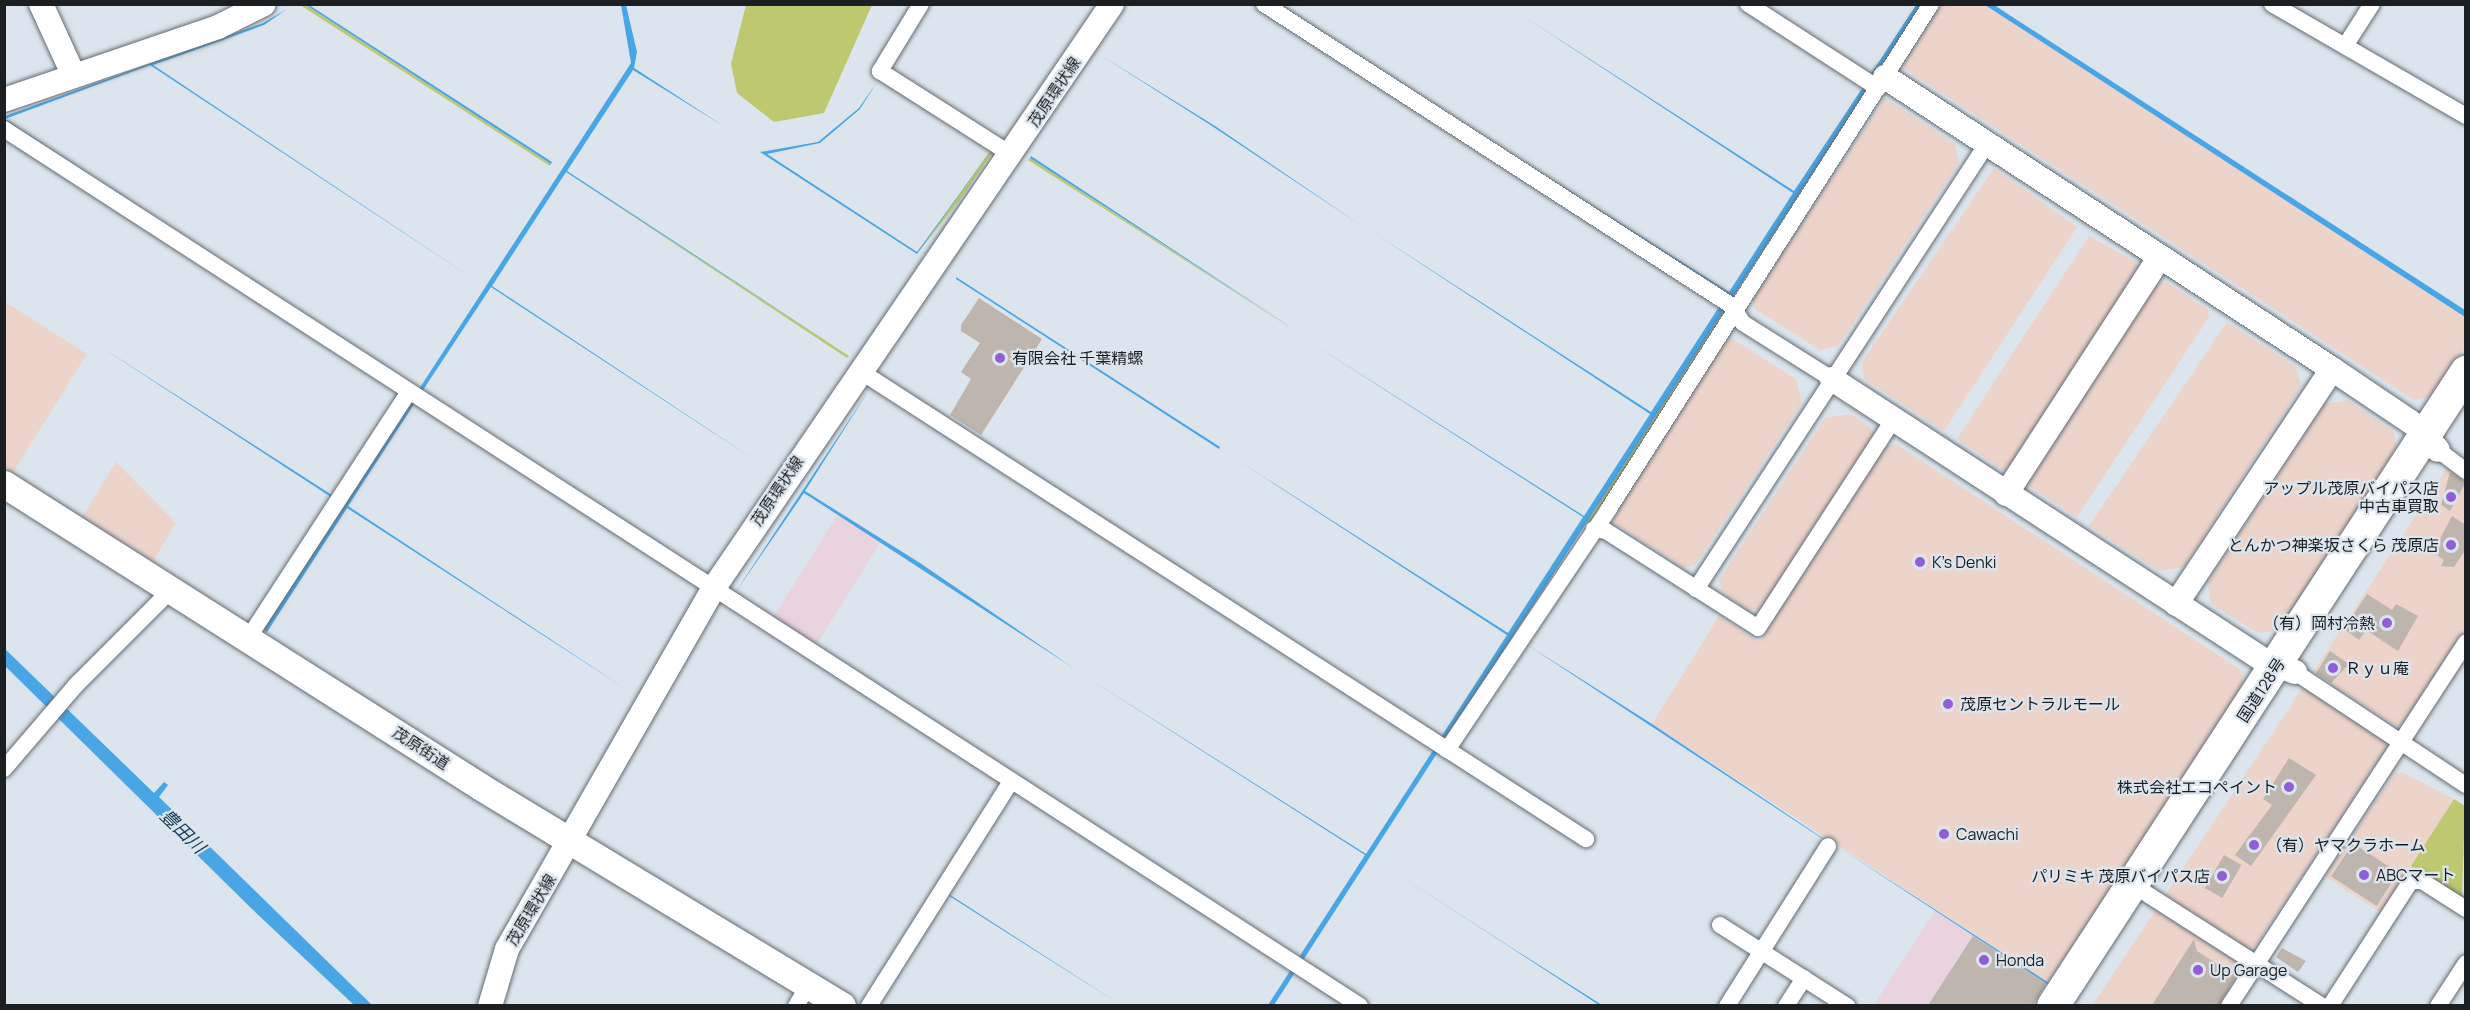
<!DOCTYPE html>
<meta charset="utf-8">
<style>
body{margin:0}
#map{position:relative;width:2470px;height:1010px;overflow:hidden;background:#dce5ed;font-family:Manrope,"Noto Sans JP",sans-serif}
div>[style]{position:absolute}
.commercial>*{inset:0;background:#ecd4cb}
.industrial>*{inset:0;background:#e9d3df;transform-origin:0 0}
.green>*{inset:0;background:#bec86f}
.water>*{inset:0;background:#49a6e6}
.building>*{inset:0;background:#beb5ae;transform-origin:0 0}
.roads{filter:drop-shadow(0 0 2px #636b72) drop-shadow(0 0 2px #636b72)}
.street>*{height:16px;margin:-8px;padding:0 8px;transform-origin:8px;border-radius:8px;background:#fff}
.secondary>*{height:24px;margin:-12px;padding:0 12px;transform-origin:12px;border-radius:12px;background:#fff}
.primary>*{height:27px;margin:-13.5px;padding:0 13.5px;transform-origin:13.5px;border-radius:13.5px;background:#fff}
.highway>*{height:32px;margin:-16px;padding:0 16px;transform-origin:16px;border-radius:16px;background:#fff}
.dots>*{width:16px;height:16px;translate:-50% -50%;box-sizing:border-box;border:3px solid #dce5ed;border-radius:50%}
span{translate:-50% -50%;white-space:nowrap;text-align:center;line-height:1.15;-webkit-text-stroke:4.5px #dce5ed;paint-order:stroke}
.street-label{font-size:16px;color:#1c1f22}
.poi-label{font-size:16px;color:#1c1f22}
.left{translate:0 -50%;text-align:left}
.right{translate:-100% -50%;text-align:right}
.water-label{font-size:18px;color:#143b55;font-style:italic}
.frame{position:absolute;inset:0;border:6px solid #1c1f22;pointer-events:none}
</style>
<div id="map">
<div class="commercial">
<div style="clip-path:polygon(1937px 5px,1985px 5px,2465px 317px,2465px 347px,2432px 396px,2414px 400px,1905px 69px,1903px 61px)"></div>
<div style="clip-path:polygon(1885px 98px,1955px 144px,1959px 163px,1838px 346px,1820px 350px,1755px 309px,1753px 296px)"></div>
<div style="clip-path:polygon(1994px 168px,2077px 227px,1944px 431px,1864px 379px,1862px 362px)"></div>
<div style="clip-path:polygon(2089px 236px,2136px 262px,2139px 273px,2007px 473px,1957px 439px)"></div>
<div style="clip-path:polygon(2166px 282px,2208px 310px,2209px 317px,2077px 517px,2026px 484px,2157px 284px)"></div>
<div style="clip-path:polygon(5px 302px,87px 354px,12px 474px,5px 470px)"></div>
<div style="clip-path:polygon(2227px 322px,2296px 367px,2301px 386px,2184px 567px,2159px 571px,2089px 526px)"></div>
<div style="clip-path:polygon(1733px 339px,1796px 379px,1802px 403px,1695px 565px,1683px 568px,1616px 524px,1613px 515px,1725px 340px)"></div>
<div style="clip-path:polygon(2347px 400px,2393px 431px,2398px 451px,2280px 630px,2258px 633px,2211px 604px,2208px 582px,2324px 404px)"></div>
<div style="clip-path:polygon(1850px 414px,1870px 427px,1872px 440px,1765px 607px,1749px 611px,1723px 593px,1719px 580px,1825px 418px)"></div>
<div style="clip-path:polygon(1896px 444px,2241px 670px,2244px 684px,2049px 983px,1652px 724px,1719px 616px,1759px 642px,1884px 447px)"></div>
<div style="clip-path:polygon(116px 462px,176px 523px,153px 561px,82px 517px)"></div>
<div style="clip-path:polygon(2447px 468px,2465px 480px,2465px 629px,2404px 724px,2396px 726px,2313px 672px)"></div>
<div style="clip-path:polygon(2304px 686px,2386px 742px,2386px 749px,2252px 951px,2246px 950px,2164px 897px)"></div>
<div style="clip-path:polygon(2402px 772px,2454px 799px,2381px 913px,2325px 876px,2395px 773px)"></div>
<div style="clip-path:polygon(2157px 908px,2243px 961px,2244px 970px,2221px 1005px,2092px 1006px)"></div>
</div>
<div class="industrial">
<div style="left:838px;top:514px;width:51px;height:123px;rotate:32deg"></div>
<div style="clip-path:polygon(1935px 911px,1973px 936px,1928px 1005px,1873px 1006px)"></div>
</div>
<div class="green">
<div style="clip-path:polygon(300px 5px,306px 5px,551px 164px,550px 166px)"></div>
<div style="clip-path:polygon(746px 5px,872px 5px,824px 113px,774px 122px,737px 93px,731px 64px)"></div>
<div style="clip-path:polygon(992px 148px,994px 150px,959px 201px,917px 254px)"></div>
<div style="clip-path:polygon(1030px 158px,1294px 330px,1028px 160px)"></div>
<div style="clip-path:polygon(566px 172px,849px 356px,847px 358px)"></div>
<div style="clip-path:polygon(1724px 311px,1727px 313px,1591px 524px,1587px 522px)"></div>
<div style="clip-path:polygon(2454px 799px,2465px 806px,2462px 897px,2411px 866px)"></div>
</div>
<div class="water">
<div style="clip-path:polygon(306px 5px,309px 5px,552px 162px,551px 164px)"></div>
<div style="clip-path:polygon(621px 5px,626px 5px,637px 52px,634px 68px,725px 127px,633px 70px,567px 171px,849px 356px,566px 172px,492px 286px,767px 468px,491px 287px,423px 390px,461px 416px,416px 401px,348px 506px,629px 691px,347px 508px,267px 632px,263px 629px,631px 63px)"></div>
<div style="clip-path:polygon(1735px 5px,1863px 86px,1916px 5px,1922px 5px,1274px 1005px,1268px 1005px,1365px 855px,1085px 676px,1366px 854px,1441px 738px,1162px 557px,1441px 737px,1507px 635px,1228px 454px,1508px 633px,1583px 517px,1307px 340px,1584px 516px,1650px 414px,1371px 231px,1651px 412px,1728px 293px,1451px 116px,1729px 292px,1793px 193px,1514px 10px,1794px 191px,1863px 87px)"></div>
<div style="clip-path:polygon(1985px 5px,1994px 5px,2465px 310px,2465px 317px)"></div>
<div style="clip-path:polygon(287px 9px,264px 25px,153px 65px,475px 280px,150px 65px,5px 119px,405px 382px,5px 121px,5px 116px,263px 23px)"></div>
<div style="clip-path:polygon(1102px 56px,1215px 126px,1362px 226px,1212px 126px)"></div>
<div style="clip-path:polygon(877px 82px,860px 109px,820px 143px,767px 154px,917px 252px,991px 151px,917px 254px,760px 152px,818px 142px,859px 108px)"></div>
<div style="clip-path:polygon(1031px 156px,1069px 181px,1295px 330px,1030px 158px)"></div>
<div style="clip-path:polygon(956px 277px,1220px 447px,1219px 449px,956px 279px)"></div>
<div style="clip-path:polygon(101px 347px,335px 497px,334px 499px)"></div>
<div style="clip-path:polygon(871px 387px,805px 491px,920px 563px,1075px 669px,804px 493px,733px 596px)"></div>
<div style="clip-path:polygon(1526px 644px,1652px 724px,1824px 839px,1823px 839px)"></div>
<div style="clip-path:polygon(4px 648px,154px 793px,164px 782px,168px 785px,159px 797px,372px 1005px,354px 1005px,252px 909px,5px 666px)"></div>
<div style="clip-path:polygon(1838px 847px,2049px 983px,2047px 984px)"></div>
<div style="clip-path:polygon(1382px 864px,1512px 948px,1602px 1005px,1599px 1005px)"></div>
<div style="clip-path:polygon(947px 893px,1121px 1005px,946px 894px)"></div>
</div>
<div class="building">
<div style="clip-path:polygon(979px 298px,1042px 339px,981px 435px,950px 415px,971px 379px,961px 372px,980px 343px,961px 331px,961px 325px)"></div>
<div style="clip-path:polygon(2450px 472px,2466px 482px,2450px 511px,2441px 505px)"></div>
<div style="clip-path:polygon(2452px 516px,2466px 525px,2466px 549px,2454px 567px,2441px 566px,2444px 560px,2433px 552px)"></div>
<div style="clip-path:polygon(2367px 594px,2392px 610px,2396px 604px,2418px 616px,2398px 651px,2366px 630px,2359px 640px,2344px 629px)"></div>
<div style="clip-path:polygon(2330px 651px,2349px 664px,2331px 683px,2316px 673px)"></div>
<div style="clip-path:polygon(2289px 758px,2316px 775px,2251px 866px,2235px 855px,2272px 805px,2263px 799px)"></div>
<div style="left:2353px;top:843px;width:54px;height:40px;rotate:33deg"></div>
<div style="left:2224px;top:855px;width:20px;height:38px;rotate:30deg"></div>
<div style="clip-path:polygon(1973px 936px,2046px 983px,2033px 1005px,1928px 1005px)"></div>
<div style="clip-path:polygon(2194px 939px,2197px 951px,2236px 976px,2219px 1005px,2152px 1005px)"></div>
<div style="clip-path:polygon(2282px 948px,2306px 961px,2298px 972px,2276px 957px)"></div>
</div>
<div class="roads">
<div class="street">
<div style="left:921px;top:4px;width:79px;rotate:121.5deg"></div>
<div style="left:880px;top:71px;width:156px;rotate:32.5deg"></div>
<div style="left:1264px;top:4px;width:557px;rotate:32.83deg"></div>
<div style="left:1732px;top:306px;width:20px;rotate:57deg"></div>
<div style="left:1743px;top:323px;width:105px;rotate:32.2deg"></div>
<div style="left:1748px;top:4px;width:155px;rotate:32.9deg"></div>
<div style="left:2272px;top:4px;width:224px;rotate:30deg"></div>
<div style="left:2345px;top:46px;width:50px;rotate:-57.3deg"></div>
<div style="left:4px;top:129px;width:1615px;rotate:32.89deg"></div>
<div style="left:860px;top:371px;width:864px;rotate:32.81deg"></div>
<div style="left:2438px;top:450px;width:35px;rotate:37deg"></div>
<div style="left:1594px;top:529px;width:12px;rotate:9deg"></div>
<div style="left:1606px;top:531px;width:180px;rotate:32.5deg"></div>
<div style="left:1758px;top:628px;width:248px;rotate:-57deg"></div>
<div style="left:1696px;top:589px;width:532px;rotate:-56.82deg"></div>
<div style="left:249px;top:637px;width:293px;rotate:-56.9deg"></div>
<div style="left:2295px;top:672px;width:205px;rotate:33.5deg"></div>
<div style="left:1447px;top:750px;width:289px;rotate:-56.1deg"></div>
<div style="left:1608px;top:510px;width:600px;rotate:-57.45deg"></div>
<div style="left:4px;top:769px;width:111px;rotate:-49.4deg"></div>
<div style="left:76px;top:685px;width:134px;rotate:-45deg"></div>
<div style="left:2133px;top:885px;width:224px;rotate:32.6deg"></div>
<div style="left:1720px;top:925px;width:151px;rotate:32.5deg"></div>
<div style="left:796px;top:1006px;width:26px;rotate:-59deg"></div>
<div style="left:869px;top:1006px;width:266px;rotate:-57.7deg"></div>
<div style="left:1727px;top:1006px;width:189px;rotate:-57.7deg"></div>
<div style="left:1786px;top:1006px;width:33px;rotate:-57deg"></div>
<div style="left:2229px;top:1006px;width:434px;rotate:-56.9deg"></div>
<div style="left:2330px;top:1006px;width:149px;rotate:-57.1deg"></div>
<div style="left:2411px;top:881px;width:11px"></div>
<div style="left:2422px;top:881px;width:52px;rotate:32.5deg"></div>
<div style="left:2438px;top:1006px;width:51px;rotate:-56.9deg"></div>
</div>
<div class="secondary">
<div style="left:41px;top:4px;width:79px;rotate:65.4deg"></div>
<div style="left:1885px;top:77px;width:534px;rotate:33.15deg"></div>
<div style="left:2332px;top:369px;width:104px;rotate:34deg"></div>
<div style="left:2418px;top:427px;width:30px;rotate:49deg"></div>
<div style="left:4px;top:100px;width:226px;rotate:-18.8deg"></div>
<div style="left:218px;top:27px;width:51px;rotate:-26.6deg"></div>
<div style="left:1832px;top:379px;width:517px;rotate:33.07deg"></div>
<div style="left:2265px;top:661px;width:32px;rotate:20deg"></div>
<div style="left:2006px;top:494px;width:283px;rotate:-57deg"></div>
<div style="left:2176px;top:604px;width:282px;rotate:-56.4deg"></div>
<div style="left:490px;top:1006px;width:59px;rotate:-73.4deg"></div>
<div style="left:507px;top:949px;width:415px;rotate:-60.2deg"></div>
<div style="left:713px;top:589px;width:708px;rotate:-55.7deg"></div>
</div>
<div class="primary">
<div style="left:4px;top:484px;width:565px;rotate:32.42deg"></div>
<div style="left:481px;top:787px;width:422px;rotate:31.2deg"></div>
</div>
<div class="highway">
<div style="left:2053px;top:1006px;width:757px;rotate:-56.92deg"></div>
</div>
</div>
<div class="dots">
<div style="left:1000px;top:358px;background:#905fd8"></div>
<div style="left:2451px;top:497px;background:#905fd8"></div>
<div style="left:2451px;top:545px;background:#905fd8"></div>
<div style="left:1920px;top:562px;background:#905fd8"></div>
<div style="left:2387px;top:623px;background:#905fd8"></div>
<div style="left:2333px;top:668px;background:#905fd8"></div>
<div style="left:1948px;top:704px;background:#905fd8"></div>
<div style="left:2289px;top:787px;background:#905fd8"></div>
<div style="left:1944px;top:834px;background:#905fd8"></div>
<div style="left:2254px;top:845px;background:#905fd8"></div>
<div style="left:2364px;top:875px;background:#905fd8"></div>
<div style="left:2222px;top:876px;background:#905fd8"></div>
<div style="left:1984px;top:960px;background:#905fd8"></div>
<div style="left:2198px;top:970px;background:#905fd8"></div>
</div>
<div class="street-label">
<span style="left:1054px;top:92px;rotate:-56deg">茂原環状線</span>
<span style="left:777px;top:491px;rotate:-56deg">茂原環状線</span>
<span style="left:2261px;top:690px;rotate:-57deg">国道128号</span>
<span style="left:421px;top:748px;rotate:33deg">茂原街道</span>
<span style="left:531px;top:910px;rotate:-59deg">茂原環状線</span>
</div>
<div class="poi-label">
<span class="left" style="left:1012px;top:358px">有限会社 千葉精螺</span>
<span class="right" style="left:2439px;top:497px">アップル茂原バイパス店<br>中古車買取</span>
<span class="right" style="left:2439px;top:545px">とんかつ神楽坂さくら 茂原店</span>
<span class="left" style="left:1932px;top:562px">K's Denki</span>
<span class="right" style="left:2375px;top:623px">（有）岡村冷熱</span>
<span class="left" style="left:2345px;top:668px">Ｒｙｕ庵</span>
<span class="left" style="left:1960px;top:704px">茂原セントラルモール</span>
<span class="right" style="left:2277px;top:787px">株式会社エコペイント</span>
<span class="left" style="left:1956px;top:834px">Cawachi</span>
<span class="left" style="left:2266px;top:845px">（有）ヤマクラホーム</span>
<span class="left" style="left:2376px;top:875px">ABCマート</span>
<span class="right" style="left:2210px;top:876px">パリミキ 茂原バイパス店</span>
<span class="left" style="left:1996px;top:960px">Honda</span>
<span class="left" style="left:2210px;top:970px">Up Garage</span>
</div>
<div class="water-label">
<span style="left:183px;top:831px;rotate:44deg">豊田川</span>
</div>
<div class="frame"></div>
</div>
